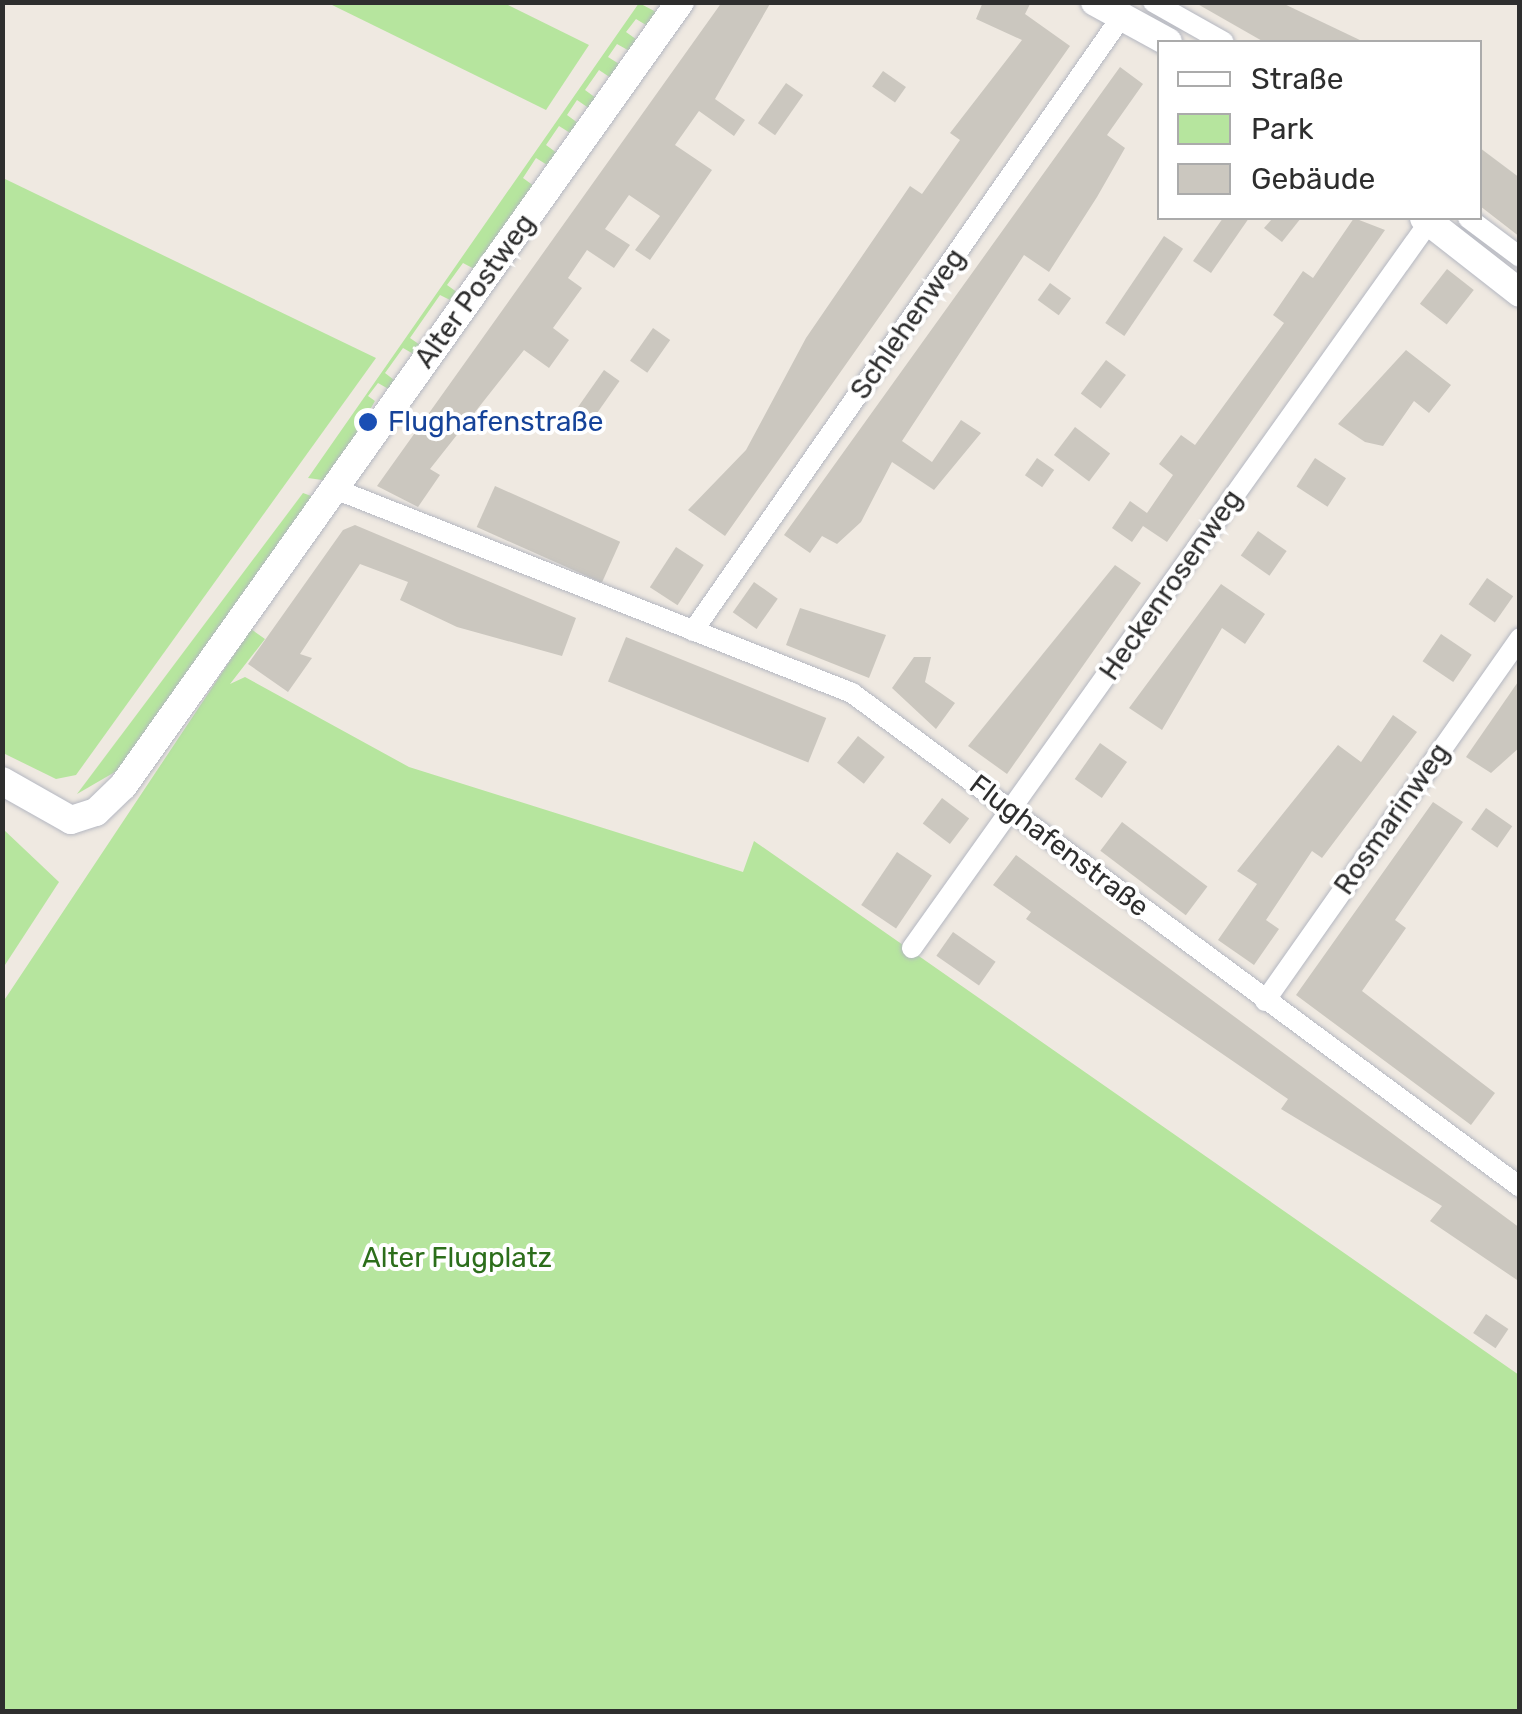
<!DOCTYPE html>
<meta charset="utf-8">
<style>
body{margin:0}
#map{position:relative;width:1522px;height:1714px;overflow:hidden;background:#efe9e1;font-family:Rubik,sans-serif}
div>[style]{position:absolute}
.green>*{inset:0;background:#b6e59e}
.building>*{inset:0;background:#cbc7bf;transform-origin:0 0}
.roads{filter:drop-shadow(0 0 2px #b4b7c1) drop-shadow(0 0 2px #b4b7c1)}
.street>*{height:20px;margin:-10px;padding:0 10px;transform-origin:10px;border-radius:10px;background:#fff}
.secondary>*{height:28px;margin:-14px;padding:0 14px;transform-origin:14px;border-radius:14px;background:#fff}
.dots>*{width:28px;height:28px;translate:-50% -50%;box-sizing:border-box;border:5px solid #fff;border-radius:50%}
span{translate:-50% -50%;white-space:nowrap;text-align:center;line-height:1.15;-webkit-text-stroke:8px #fff;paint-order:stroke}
.street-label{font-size:28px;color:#2e2e2e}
.transit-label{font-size:28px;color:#164399}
.left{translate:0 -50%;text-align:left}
.park-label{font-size:28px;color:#2c6e1b}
.frame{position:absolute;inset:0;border:5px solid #2e2e2e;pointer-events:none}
.legend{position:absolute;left:1157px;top:40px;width:325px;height:180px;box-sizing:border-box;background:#fff;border:2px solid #ababab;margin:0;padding:12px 18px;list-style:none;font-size:30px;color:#2e2e2e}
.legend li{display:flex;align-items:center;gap:20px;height:50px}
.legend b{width:50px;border:2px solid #ababab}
</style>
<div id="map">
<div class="green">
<div style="clip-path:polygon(328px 3px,504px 3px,589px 45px,546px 110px)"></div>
<div style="clip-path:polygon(639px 3px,660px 14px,651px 28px,636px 19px,626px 32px,640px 42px,633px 53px,617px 44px,608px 57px,624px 67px,614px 80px,599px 70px,585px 90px,600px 101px,593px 111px,577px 100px,567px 115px,582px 126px,575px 136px,559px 126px,546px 145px,561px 156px,552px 168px,536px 158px,523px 178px,538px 189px,478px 271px,463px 263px,447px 285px,461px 295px,456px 303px,440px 295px,410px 338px,423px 347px,417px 356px,403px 348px,385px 373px,398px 383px,392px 391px,378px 383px,368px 396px,375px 401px,329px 481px,308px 478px)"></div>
<div style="clip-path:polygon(3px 178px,376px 358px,76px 775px,56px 779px,3px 753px)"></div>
<div style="clip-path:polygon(303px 493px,314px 497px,127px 765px,77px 794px)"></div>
<div style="clip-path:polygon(251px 629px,265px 639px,230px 684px,245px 677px,409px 767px,743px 872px,754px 841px,1519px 1375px,1519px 1711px,3px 1712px,3px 1002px)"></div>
<div style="clip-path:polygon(3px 829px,59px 882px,3px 968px)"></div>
</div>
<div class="building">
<div style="clip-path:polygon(722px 2px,771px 2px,715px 99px,745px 120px,734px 136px,699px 111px,675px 145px,712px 170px,650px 260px,635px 250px,660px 216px,629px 195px,605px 229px,630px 245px,614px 268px,587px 250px,568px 278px,582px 288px,553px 328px,569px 340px,549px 368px,524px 350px,430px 469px,440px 475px,418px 507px,377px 486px)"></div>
<div style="clip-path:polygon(983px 2px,1031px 2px,1025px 14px,1070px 46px,725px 536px,688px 510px,746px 450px,806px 338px,910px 186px,922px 194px,960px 140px,950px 133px,1022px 40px,976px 19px)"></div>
<div style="clip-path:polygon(1194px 2px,1280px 2px,1364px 42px,1264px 42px)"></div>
<div style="clip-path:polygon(1120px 67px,1143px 84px,1107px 135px,1125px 148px,1097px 197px,1049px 272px,1024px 255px,902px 441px,932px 462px,961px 420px,981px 433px,934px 490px,892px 462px,861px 522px,837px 544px,822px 536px,810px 553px,784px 535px)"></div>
<div style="left:883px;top:71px;width:28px;height:19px;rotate:35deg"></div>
<div style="left:786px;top:83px;width:21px;height:49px;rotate:35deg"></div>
<div style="clip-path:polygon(1480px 148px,1520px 178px,1520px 237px,1480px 206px)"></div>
<div style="clip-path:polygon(1223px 218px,1249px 218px,1211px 273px,1193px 261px)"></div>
<div style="clip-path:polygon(1273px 218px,1301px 218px,1282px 242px,1264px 228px)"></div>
<div style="clip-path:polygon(1354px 218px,1385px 230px,1167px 542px,1143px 526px,1132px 542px,1112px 528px,1130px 501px,1147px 513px,1173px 475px,1159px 464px,1181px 435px,1195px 445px,1284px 323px,1273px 315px,1303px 271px,1313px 278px)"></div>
<div style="left:1164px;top:236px;width:23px;height:105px;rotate:34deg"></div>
<div style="left:1447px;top:269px;width:34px;height:44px;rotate:38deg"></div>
<div style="left:1050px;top:283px;width:26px;height:21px;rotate:36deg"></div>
<div style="left:653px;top:328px;width:21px;height:40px;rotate:35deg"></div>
<div style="clip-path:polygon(1406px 350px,1451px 385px,1429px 413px,1414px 401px,1383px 446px,1365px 442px,1338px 424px)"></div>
<div style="left:1106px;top:360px;width:25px;height:42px;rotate:37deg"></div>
<div style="left:604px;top:370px;width:19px;height:48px;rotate:35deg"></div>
<div style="left:1075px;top:427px;width:44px;height:35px;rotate:37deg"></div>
<div style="left:1037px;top:458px;width:21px;height:21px;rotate:35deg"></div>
<div style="left:1315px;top:458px;width:37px;height:34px;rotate:33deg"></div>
<div style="left:495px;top:486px;width:137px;height:45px;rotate:24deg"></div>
<div style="clip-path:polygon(355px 525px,576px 618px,562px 656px,457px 627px,400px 600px,408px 582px,360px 564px,300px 654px,312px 658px,288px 692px,248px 664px,343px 530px)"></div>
<div style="left:1258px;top:531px;width:35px;height:30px;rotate:35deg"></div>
<div style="left:676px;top:547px;width:33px;height:48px;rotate:33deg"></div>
<div style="clip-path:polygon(1115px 565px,1141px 583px,1007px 774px,968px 746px)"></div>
<div style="left:1487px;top:578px;width:32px;height:32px;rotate:35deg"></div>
<div style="left:754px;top:582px;width:29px;height:37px;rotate:35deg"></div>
<div style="clip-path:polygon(1221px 584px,1265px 614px,1245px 644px,1222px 628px,1162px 730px,1129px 708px)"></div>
<div style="clip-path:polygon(800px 608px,886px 635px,869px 678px,786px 645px)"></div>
<div style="left:1441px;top:634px;width:37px;height:33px;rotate:34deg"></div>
<div style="left:626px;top:637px;width:216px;height:48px;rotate:22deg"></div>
<div style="clip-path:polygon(914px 657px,931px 657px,925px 682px,955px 703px,936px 729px,892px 688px)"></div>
<div style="clip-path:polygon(1520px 679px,1520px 747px,1491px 773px,1466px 757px)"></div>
<div style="clip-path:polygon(1393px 715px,1417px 732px,1322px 858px,1312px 851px,1266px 920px,1279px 929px,1254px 965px,1218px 940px,1257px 884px,1237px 871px,1338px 745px,1361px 762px)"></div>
<div style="left:858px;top:736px;width:34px;height:34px;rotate:38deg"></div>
<div style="left:1100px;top:743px;width:33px;height:44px;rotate:35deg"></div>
<div style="left:942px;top:798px;width:34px;height:32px;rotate:37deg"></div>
<div style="clip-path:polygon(1433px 802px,1463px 822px,1395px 920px,1406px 928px,1362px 991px,1495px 1093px,1471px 1125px,1296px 995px)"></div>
<div style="left:1486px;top:808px;width:32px;height:26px;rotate:35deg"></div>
<div style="left:1122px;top:822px;width:107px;height:36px;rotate:37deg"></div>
<div style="left:897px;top:852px;width:42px;height:64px;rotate:34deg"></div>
<div style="clip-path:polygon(1016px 855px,1520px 1228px,1520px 1282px,1430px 1221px,1442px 1206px,1281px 1109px,1288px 1099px,1026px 919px,1031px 912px,993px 885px)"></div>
<div style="left:953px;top:932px;width:52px;height:29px;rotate:35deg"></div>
<div style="left:1486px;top:1314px;width:27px;height:23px;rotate:34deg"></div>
</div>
<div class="roads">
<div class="street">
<div style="left:1153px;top:2px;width:81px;rotate:29.4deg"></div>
<div style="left:1468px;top:218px;width:65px;rotate:36.9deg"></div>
<div style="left:335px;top:489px;width:556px;rotate:21.53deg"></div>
<div style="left:852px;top:693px;width:831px;rotate:36.48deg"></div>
<div style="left:693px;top:631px;width:750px;rotate:-55.1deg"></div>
<div style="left:912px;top:948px;width:891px;rotate:-54.54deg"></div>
<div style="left:1265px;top:1001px;width:444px;rotate:-54.9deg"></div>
</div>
<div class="secondary">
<div style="left:1095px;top:2px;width:83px;rotate:28.7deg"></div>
<div style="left:1424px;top:218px;width:122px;rotate:38deg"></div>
<div style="left:2px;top:781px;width:79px;rotate:29.5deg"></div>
<div style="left:71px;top:820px;width:26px;rotate:-18deg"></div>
<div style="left:96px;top:812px;width:37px;rotate:-44deg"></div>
<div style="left:123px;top:786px;width:962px;rotate:-54.61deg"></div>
</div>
</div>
<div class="dots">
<div style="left:368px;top:422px;background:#1a4fb4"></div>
</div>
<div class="street-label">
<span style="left:475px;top:291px;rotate:-54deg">Alter Postweg</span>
<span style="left:908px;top:324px;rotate:-55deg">Schlehenweg</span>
<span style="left:1171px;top:585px;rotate:-55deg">Heckenrosenweg</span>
<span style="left:1392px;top:819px;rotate:-55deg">Rosmarinweg</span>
<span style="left:1059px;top:846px;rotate:37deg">Flughafenstraße</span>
</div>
<div class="transit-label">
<span class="left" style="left:388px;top:422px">Flughafenstraße</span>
</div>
<div class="park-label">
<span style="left:457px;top:1258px">Alter Flugplatz</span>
</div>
<div class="frame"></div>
<ul class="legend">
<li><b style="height:12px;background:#fff"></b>Straße</li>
<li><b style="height:28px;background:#b6e59e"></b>Park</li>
<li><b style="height:28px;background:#cbc7bf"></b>Gebäude</li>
</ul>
</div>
